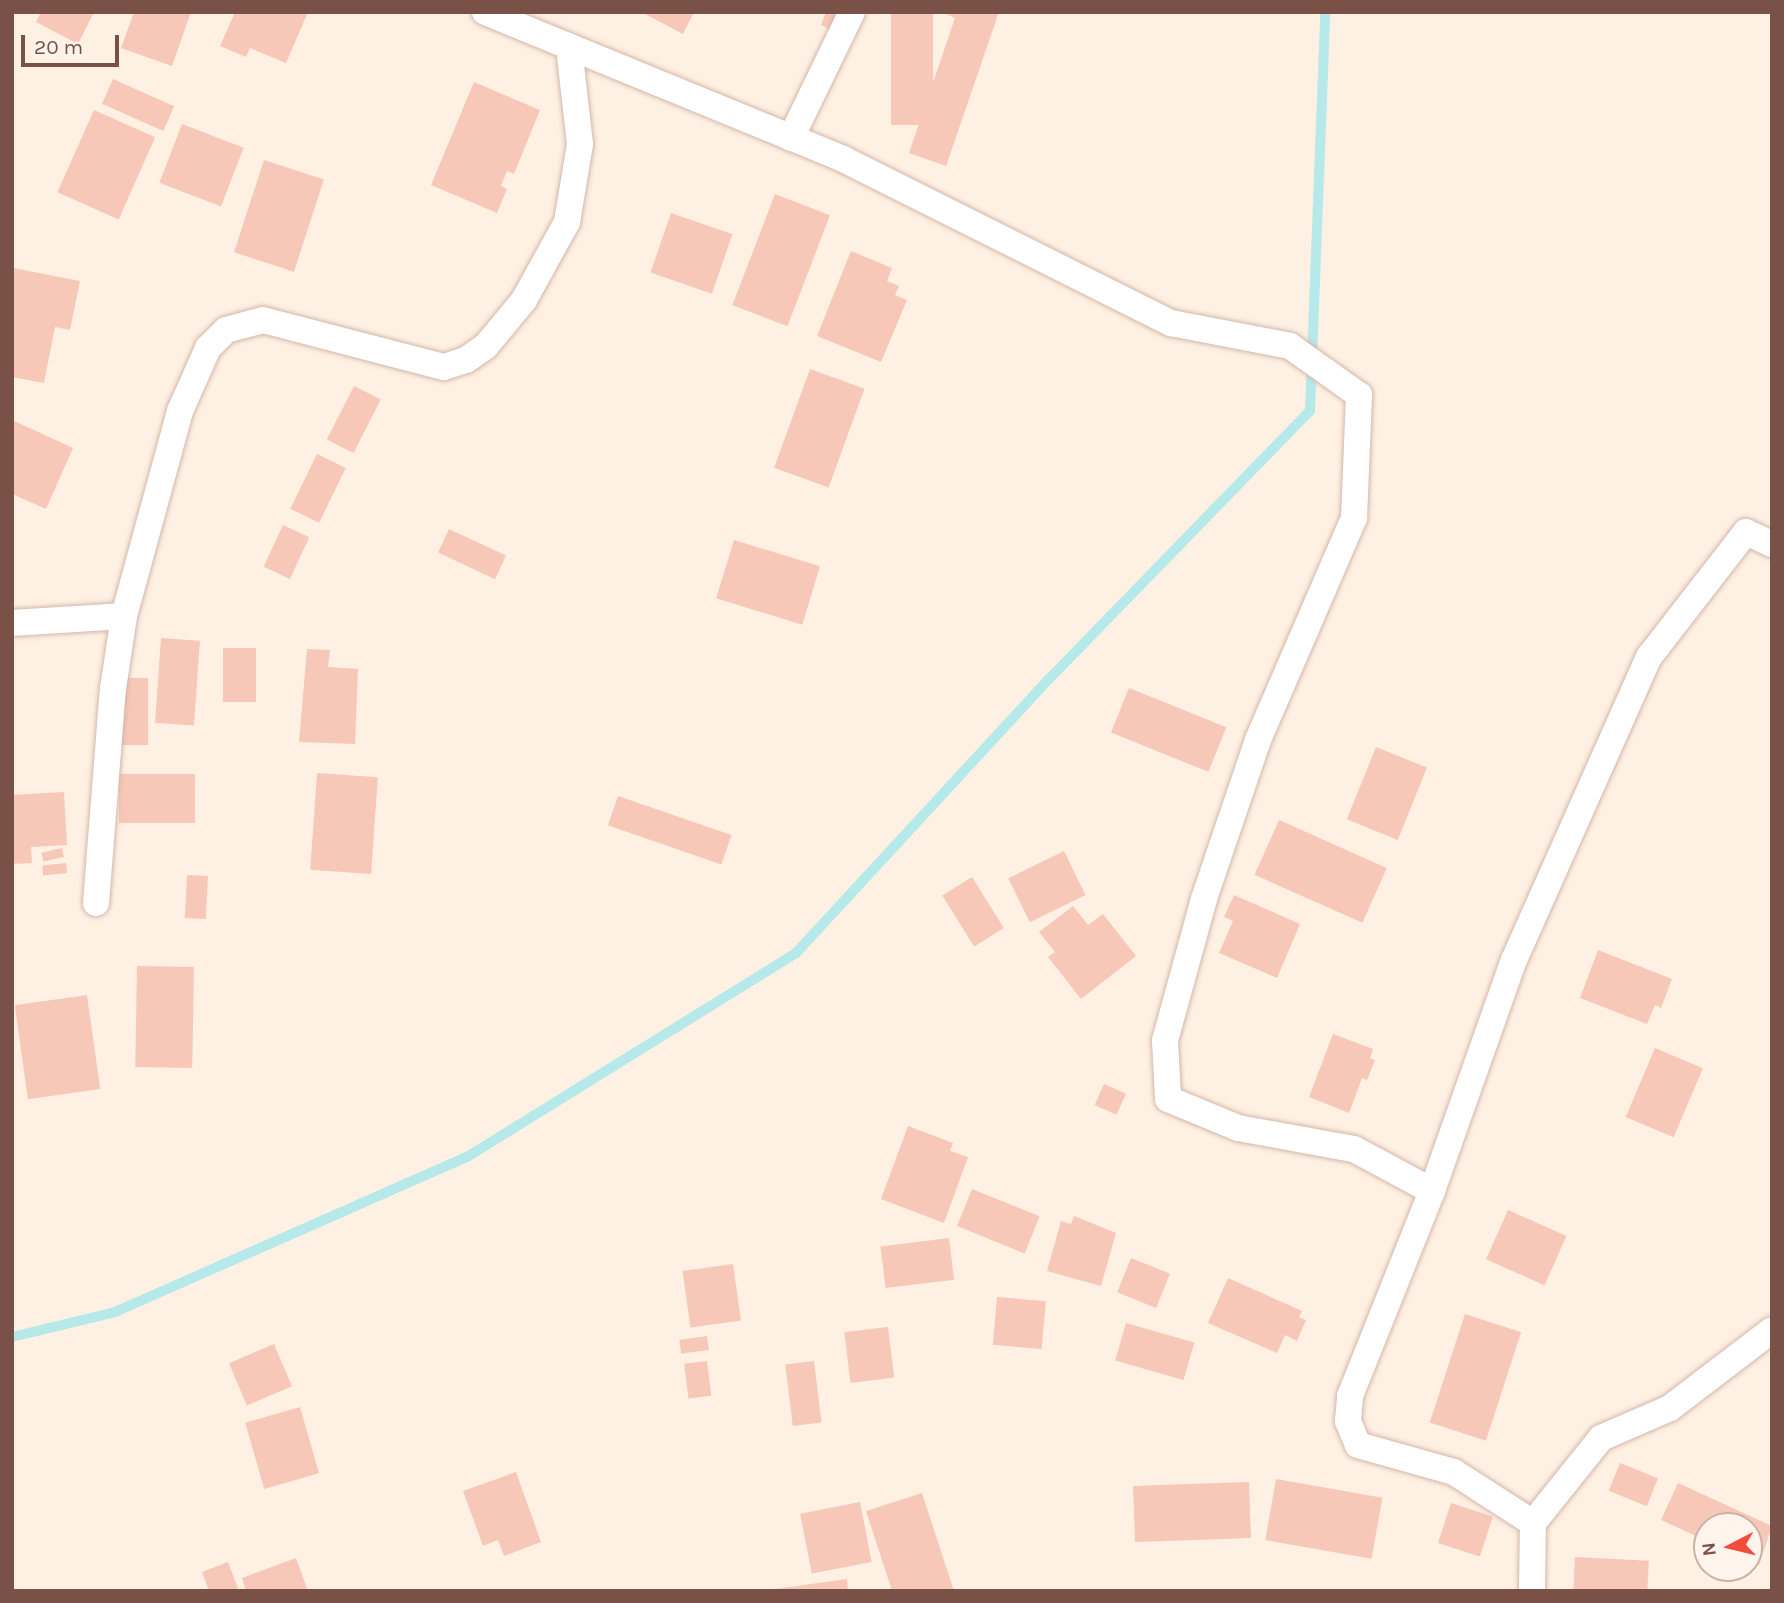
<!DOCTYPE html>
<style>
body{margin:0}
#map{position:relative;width:1784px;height:1603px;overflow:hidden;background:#fef0e2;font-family:Karla,sans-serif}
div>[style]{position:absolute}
.stream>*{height:10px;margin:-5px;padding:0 5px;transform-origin:5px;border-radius:5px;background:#b5e9ea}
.building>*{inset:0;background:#f7c8b7;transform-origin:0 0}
.roads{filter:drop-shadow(0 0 2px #d3b7aa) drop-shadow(0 0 2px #d3b7aa)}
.street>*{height:26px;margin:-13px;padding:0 13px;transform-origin:13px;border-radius:13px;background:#fff}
span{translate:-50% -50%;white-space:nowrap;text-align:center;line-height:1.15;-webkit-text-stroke:5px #fff4eb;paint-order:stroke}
.frame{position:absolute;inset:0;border:14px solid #795146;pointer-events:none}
.north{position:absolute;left:1693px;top:1512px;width:70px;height:70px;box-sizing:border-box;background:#fff4eb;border:2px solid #c9b3a9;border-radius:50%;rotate:263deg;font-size:19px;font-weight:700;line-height:28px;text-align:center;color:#795146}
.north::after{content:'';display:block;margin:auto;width:24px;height:32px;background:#f44c3b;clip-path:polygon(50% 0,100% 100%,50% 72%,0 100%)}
.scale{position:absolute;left:21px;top:35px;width:98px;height:32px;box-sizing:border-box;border:4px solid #795146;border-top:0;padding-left:9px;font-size:21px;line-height:24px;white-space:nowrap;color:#795146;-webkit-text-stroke:5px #fff4eb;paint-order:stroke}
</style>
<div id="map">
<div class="stream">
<div style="left:12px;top:1337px;width:106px;rotate:-13.6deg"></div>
<div style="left:115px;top:1312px;width:385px;rotate:-23.8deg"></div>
<div style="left:467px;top:1157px;width:387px;rotate:-31.8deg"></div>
<div style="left:796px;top:953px;width:377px;rotate:-47.3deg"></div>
<div style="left:1052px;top:676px;width:370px;rotate:-45.8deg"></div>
<div style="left:1310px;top:411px;width:399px;rotate:-87.8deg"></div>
</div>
<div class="building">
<div style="clip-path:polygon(41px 12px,94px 12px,78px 44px,36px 22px)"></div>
<div style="clip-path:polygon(134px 12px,191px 12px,172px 66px,121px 48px)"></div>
<div style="clip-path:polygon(235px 12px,308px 12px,286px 63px,250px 48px,246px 57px,220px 46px)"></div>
<div style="clip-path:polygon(641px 12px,694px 12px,683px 34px)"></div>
<div style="clip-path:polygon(826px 12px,837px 12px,830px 29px,821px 25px)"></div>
<div style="left:891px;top:12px;width:42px;height:113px"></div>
<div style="clip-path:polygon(999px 12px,946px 166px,909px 153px,955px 18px,942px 12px)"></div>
<div style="left:113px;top:79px;width:67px;height:27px;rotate:24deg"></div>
<div style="clip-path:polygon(474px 82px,540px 110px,514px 174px,507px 171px,501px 186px,507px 189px,497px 213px,431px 185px)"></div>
<div style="left:94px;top:110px;width:67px;height:90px;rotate:24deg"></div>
<div style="left:182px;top:124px;width:66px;height:63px;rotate:21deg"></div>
<div style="left:264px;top:160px;width:63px;height:97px;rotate:18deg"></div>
<div style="left:775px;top:194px;width:59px;height:119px;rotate:21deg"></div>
<div style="left:671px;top:213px;width:65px;height:63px;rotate:19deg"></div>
<div style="clip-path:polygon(851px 251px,892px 268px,887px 281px,899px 286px,895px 295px,907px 300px,881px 362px,817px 336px)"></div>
<div style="clip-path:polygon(13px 268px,80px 281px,70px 330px,55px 327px,44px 383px,12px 377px)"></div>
<div style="left:810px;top:369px;width:58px;height:105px;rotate:20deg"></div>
<div style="left:354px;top:386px;width:30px;height:60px;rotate:27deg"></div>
<div style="clip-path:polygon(12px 420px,73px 448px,46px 509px,12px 494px)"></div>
<div style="left:317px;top:454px;width:32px;height:61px;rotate:26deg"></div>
<div style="left:283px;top:525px;width:29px;height:46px;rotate:25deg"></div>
<div style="left:449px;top:529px;width:63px;height:26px;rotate:25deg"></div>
<div style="left:734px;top:540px;width:90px;height:61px;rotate:17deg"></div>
<div style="left:161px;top:638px;width:39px;height:85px;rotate:4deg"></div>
<div style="left:223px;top:648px;width:33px;height:54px"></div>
<div style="clip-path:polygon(307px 649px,330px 650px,328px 667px,358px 669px,355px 744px,299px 742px)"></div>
<div style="left:121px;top:678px;width:27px;height:67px"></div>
<div style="left:1129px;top:688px;width:105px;height:48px;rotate:22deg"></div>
<div style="left:1376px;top:747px;width:55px;height:78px;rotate:22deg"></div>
<div style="left:317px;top:773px;width:61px;height:97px;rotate:4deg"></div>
<div style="left:119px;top:774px;width:76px;height:49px"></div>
<div style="clip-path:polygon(64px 792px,67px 845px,31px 847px,32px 863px,12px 864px,12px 795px)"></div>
<div style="left:618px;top:796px;width:120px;height:31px;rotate:19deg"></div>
<div style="left:1279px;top:820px;width:118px;height:60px;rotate:24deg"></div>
<div style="left:62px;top:848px;width:9px;height:21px;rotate:77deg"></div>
<div style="left:1064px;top:851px;width:49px;height:62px;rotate:64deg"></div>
<div style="left:66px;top:863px;width:10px;height:24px;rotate:84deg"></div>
<div style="left:187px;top:875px;width:21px;height:43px;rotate:3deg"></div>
<div style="left:972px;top:877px;width:60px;height:35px;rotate:58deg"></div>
<div style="clip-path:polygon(1234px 895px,1300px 924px,1277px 978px,1219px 953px,1233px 921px,1224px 917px)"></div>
<div style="clip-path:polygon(1073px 906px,1088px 925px,1103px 914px,1136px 956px,1081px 999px,1048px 957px,1055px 952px,1039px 932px)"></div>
<div style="clip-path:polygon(1598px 950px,1672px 979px,1661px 1008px,1655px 1005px,1647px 1024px,1580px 998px)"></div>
<div style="left:137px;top:966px;width:57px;height:101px;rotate:1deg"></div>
<div style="left:87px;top:995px;width:95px;height:73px;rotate:82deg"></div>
<div style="clip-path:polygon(1333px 1034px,1373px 1049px,1370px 1058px,1375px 1060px,1367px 1080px,1362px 1078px,1349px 1113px,1309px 1097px)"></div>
<div style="left:1655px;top:1048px;width:52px;height:75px;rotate:23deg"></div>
<div style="left:1104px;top:1084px;width:24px;height:23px;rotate:24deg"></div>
<div style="clip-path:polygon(908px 1126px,953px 1143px,950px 1151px,968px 1157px,944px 1223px,881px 1199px)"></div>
<div style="left:972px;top:1189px;width:73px;height:40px;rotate:22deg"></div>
<div style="left:1508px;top:1210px;width:64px;height:54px;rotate:24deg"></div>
<div style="clip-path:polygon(1074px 1216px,1116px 1233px,1101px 1286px,1047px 1271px,1061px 1221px,1071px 1224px)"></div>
<div style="left:949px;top:1238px;width:42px;height:69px;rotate:83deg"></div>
<div style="left:1131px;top:1258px;width:42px;height:37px;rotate:22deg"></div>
<div style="left:733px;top:1264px;width:57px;height:51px;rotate:82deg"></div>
<div style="clip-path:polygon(1228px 1278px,1302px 1311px,1299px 1317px,1306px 1320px,1297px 1341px,1285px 1335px,1277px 1353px,1208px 1323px)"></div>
<div style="left:997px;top:1297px;width:49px;height:48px;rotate:5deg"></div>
<div style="left:1465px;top:1314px;width:59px;height:114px;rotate:18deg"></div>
<div style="left:1126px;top:1323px;width:71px;height:39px;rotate:16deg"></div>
<div style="left:888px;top:1327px;width:51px;height:44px;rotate:83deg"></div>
<div style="left:707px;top:1336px;width:14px;height:28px;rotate:82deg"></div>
<div style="left:274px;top:1344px;width:46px;height:49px;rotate:67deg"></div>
<div style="left:707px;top:1361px;width:35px;height:23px;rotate:83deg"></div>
<div style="left:814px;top:1361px;width:62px;height:29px;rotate:83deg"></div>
<div style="left:300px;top:1407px;width:69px;height:57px;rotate:74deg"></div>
<div style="left:1620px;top:1463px;width:41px;height:30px;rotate:22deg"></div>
<div style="clip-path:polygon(516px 1472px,541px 1542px,504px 1556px,498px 1540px,483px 1546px,463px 1491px)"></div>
<div style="left:1276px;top:1479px;width:108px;height:62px;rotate:10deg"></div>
<div style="left:1249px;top:1482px;width:56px;height:116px;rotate:88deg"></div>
<div style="clip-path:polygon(1678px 1483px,1772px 1526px,1759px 1565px,1749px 1560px,1749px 1526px,1707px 1526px,1707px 1541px,1661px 1520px)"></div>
<div style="clip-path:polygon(922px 1493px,954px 1591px,892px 1591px,866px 1511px)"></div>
<div style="left:860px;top:1502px;width:61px;height:61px;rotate:79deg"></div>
<div style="left:1451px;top:1503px;width:44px;height:42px;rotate:18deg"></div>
<div style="left:1575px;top:1557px;width:74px;height:34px;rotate:3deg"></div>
<div style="clip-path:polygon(296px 1558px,308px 1591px,246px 1591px,242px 1578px)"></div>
<div style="clip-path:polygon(228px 1562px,239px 1591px,209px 1591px,202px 1572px)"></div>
<div style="clip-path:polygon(847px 1579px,848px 1591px,776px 1591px,776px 1589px)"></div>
</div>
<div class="roads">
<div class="street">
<div style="left:485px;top:12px;width:387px;rotate:22.3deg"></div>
<div style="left:843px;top:159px;width:367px;rotate:26.6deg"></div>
<div style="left:1171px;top:323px;width:121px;rotate:10.9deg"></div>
<div style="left:1290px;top:346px;width:85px;rotate:35.4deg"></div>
<div style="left:1359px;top:395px;width:123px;rotate:92.3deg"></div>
<div style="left:1354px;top:518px;width:242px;rotate:113.4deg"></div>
<div style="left:1258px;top:740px;width:168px;rotate:108.8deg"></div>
<div style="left:1204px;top:899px;width:147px;rotate:105.4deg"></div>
<div style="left:1165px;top:1041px;width:58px;rotate:87deg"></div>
<div style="left:1168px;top:1099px;width:76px;rotate:22.5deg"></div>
<div style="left:1238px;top:1128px;width:118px;rotate:10.3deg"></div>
<div style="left:1354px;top:1149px;width:89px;rotate:28.3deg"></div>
<div style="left:791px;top:138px;width:140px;rotate:-64.2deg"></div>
<div style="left:12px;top:623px;width:112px;rotate:-3.6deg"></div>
<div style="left:96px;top:903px;width:215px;rotate:-85.5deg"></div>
<div style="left:113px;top:689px;width:74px;rotate:-81.4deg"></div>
<div style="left:124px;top:616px;width:213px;rotate:-74.7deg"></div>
<div style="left:180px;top:411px;width:69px;rotate:-66deg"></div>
<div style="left:208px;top:348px;width:25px;rotate:-45deg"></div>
<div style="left:226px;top:330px;width:38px;rotate:-15deg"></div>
<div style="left:263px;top:320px;width:187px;rotate:14.6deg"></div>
<div style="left:444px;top:367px;width:23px;rotate:-18deg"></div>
<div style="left:466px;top:360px;width:24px;rotate:-35deg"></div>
<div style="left:486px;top:346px;width:60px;rotate:-50.4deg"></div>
<div style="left:524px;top:300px;width:89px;rotate:-61.1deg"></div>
<div style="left:567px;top:222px;width:79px;rotate:-80.5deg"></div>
<div style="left:580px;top:144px;width:97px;rotate:-96.5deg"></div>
<div style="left:1533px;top:1523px;width:109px;rotate:-51.3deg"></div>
<div style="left:1601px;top:1438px;width:75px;rotate:-23.5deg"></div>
<div style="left:1670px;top:1408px;width:128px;rotate:-37.4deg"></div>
<div style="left:1532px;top:1591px;width:68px;rotate:-89.2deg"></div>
<div style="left:1533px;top:1523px;width:94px;rotate:-147.2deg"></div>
<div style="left:1454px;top:1472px;width:100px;rotate:-164.3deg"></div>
<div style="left:1358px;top:1445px;width:26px;rotate:-113deg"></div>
<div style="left:1348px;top:1421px;width:25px;rotate:-85deg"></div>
<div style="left:1350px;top:1396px;width:221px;rotate:-68.2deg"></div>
<div style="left:1432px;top:1191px;width:245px;rotate:-70.5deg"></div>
<div style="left:1514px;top:960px;width:332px;rotate:-66deg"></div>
<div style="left:1649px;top:657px;width:158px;rotate:-52.2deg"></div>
<div style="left:1746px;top:532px;width:29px;rotate:25deg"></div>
</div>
</div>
<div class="frame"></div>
<div class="north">N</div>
<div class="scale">20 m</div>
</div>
